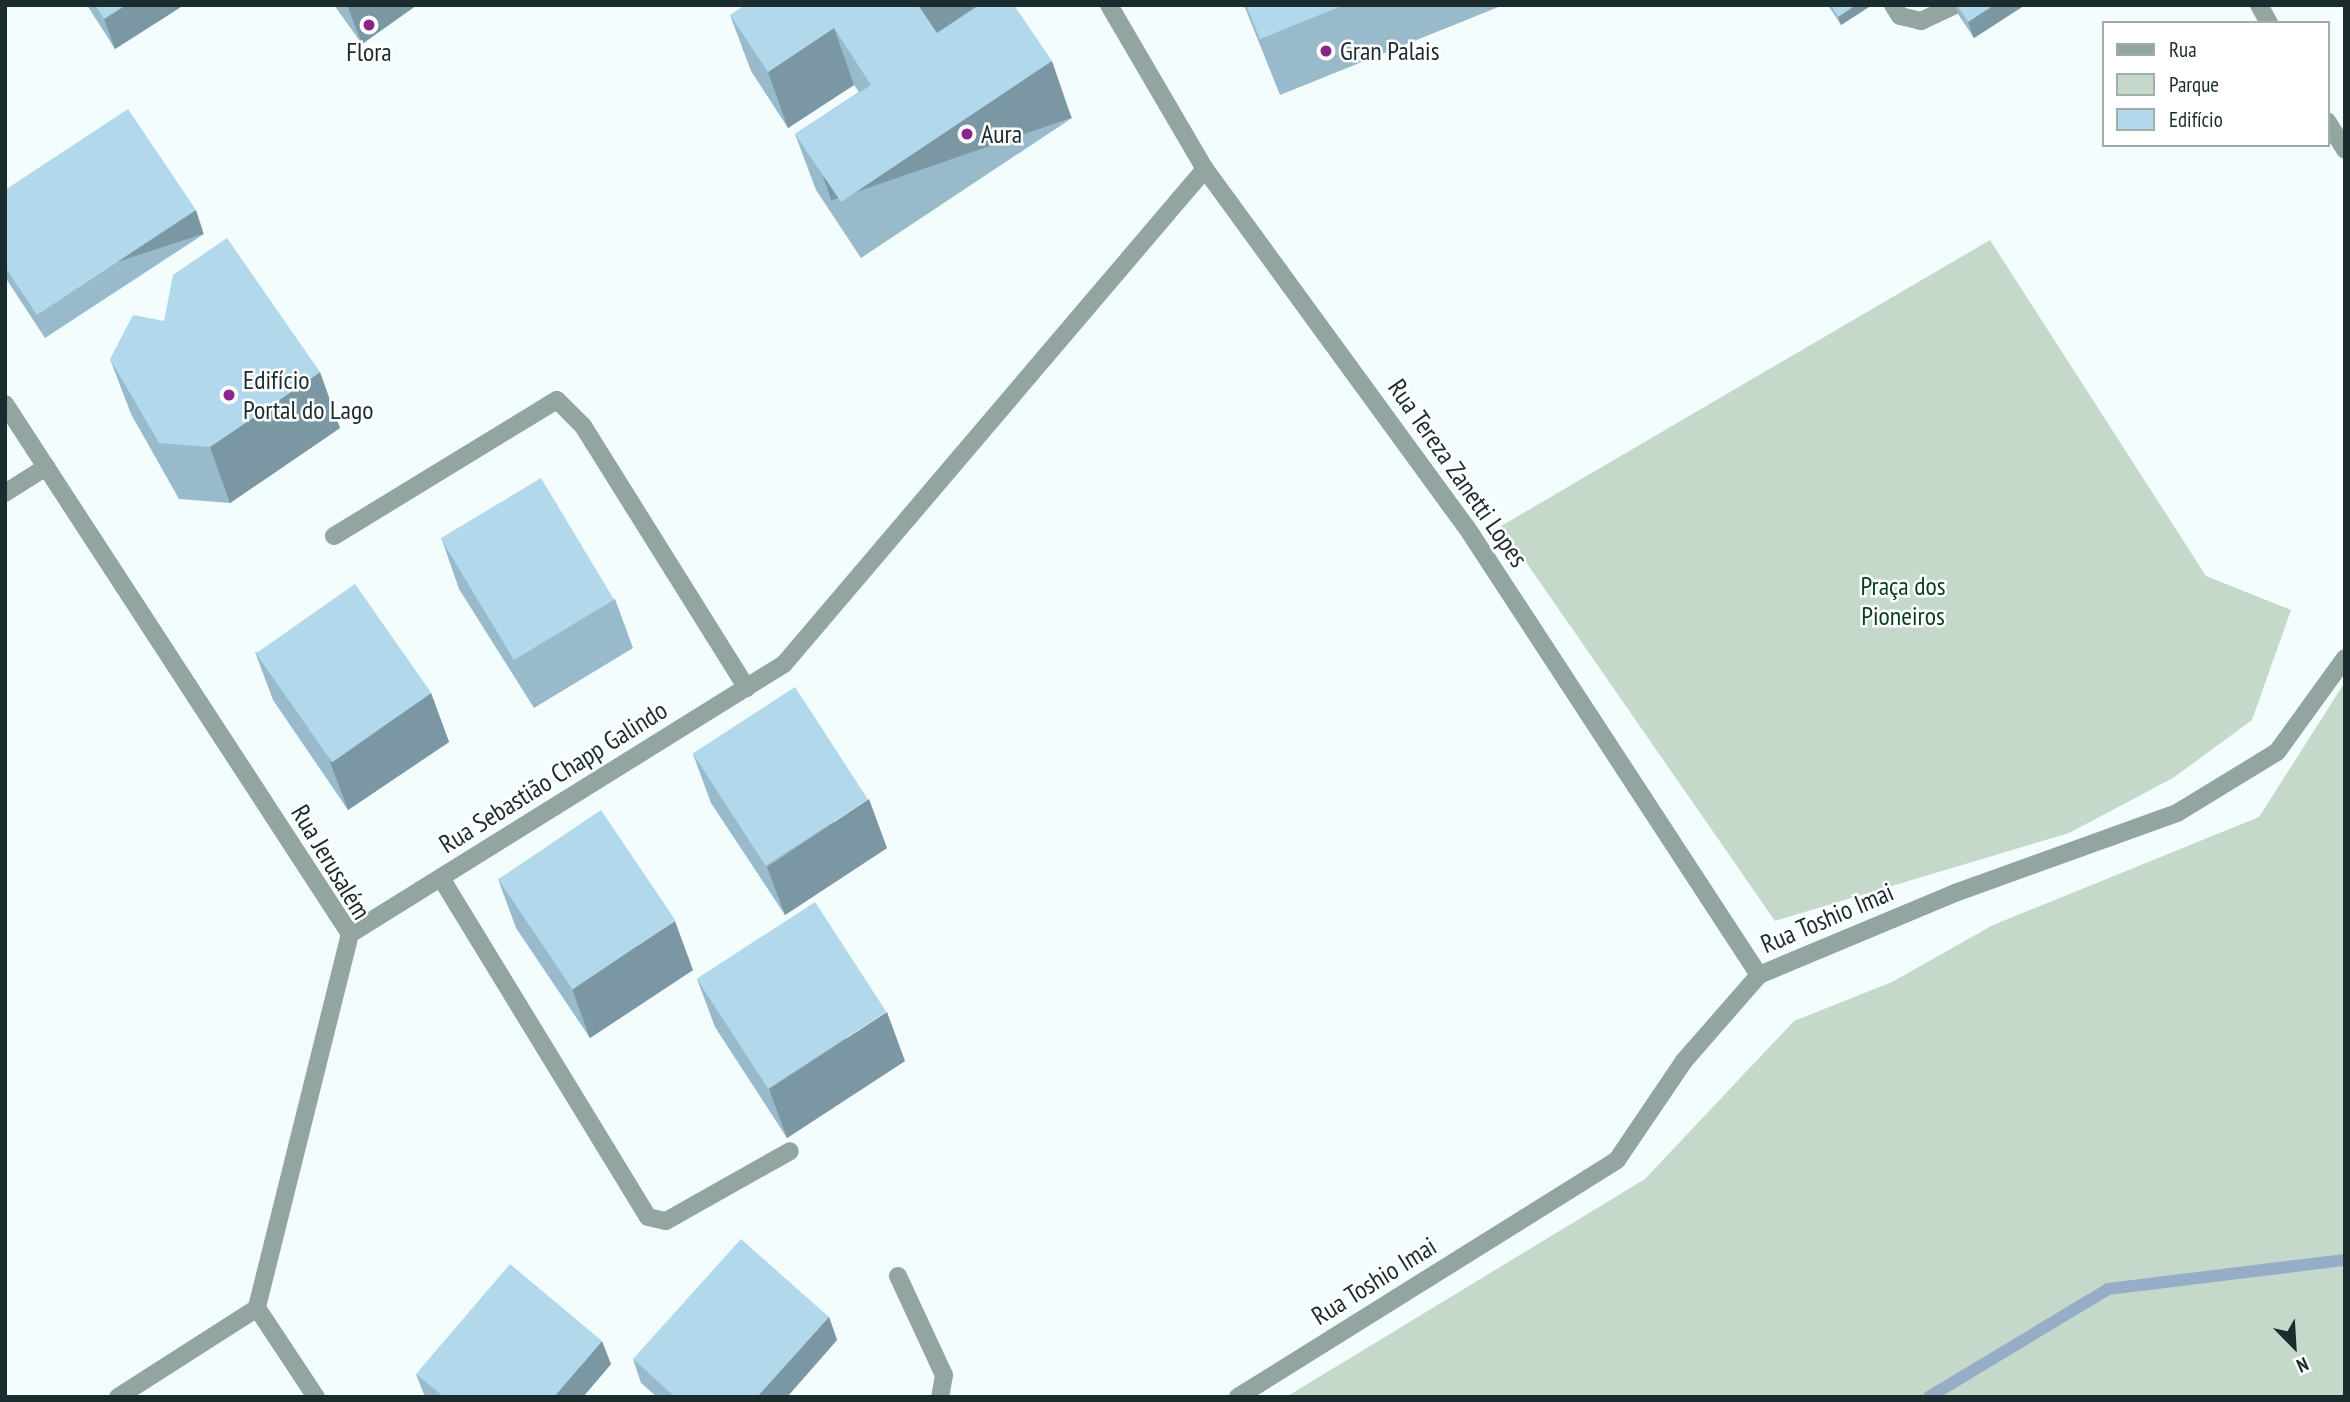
<!DOCTYPE html>
<meta charset="utf-8">
<style>
body{margin:0}
#map{position:relative;width:2350px;height:1402px;overflow:hidden;background:#f3fdfd;font-family:"PT Sans Narrow",sans-serif}
div>[style]{position:absolute}
.green>*{inset:0;background:#c5d9cb}
.stream>*{height:12px;margin:-6px;padding:0 6px;transform-origin:6px;border-radius:6px;background:#96adc8}
.minor>*{height:18px;margin:-9px;padding:0 9px;transform-origin:9px;border-radius:9px;background:#93a5a1}
.wall>*{inset:0;background:#98baca}
.shaded-wall>*{inset:0;background:#7c97a4;transform-origin:0 0}
.building>*{inset:0;background:#b1d8eb;transform-origin:0 0}
.dots>*{width:19px;height:19px;translate:-50% -50%;box-sizing:border-box;border:4px solid #fff;border-radius:50%}
span{translate:-50% -50%;white-space:nowrap;text-align:center;line-height:1.15;-webkit-text-stroke:5px #fff;paint-order:stroke}
.poi-label{font-size:26px;color:#1a2c2e}
.left{translate:0 -50%;text-align:left}
.street-label{font-size:26px;color:#1a2c2e}
.park-label{font-size:26px;color:#063e20}
.frame{position:absolute;inset:0;border:7px solid #1a2c2e;pointer-events:none}
.legend{position:absolute;left:2102px;top:21px;width:228px;height:126px;box-sizing:border-box;background:#fff;border:2px solid #a3abab;margin:0;padding:9px 12px;list-style:none;font-size:21px;color:#1a2c2e}
.legend li{display:flex;align-items:center;gap:14px;height:35px}
.legend b{width:35px;border:2px solid #a3abab}
.north{position:absolute;left:2259px;top:1311px;width:70px;height:70px;-webkit-text-stroke:5px #fff;paint-order:stroke;rotate:156deg;font-size:19px;font-weight:700;line-height:28px;text-align:center;color:#1a2c2e}
.north::after{content:'';display:block;margin:auto;width:24px;height:32px;background:#1a2c2e;clip-path:polygon(50% 0,100% 100%,50% 72%,0 100%)}
</style>
<div id="map">
<div class="green">
<div style="clip-path:polygon(1990px 240px,2206px 576px,2291px 610px,2252px 720px,2173px 778px,2069px 833px,1775px 921px,1501px 526px)"></div>
<div style="clip-path:polygon(2345px 682px,2345px 1397px,1286px 1397px,1645px 1179px,1794px 1021px,1892px 982px,1993px 925px,2259px 817px)"></div>
</div>
<div class="stream">
<div style="left:1929px;top:1397px;width:209px;rotate:-31.1deg"></div>
<div style="left:2108px;top:1289px;width:239px;rotate:-7deg"></div>
</div>
<div class="minor">
<div style="left:1109px;top:5px;width:190px;rotate:59.7deg"></div>
<div style="left:1205px;top:169px;width:444px;rotate:53.9deg"></div>
<div style="left:1467px;top:528px;width:534px;rotate:56.85deg"></div>
<div style="left:1893px;top:5px;width:13px;rotate:58deg"></div>
<div style="left:1900px;top:16px;width:22px;rotate:13deg"></div>
<div style="left:1921px;top:21px;width:38px;rotate:-25deg"></div>
<div style="left:2259px;top:5px;width:21px;rotate:61deg"></div>
<div style="left:2327px;top:121px;width:34px;rotate:58deg"></div>
<div style="left:5px;top:404px;width:632px;rotate:56.94deg"></div>
<div style="left:350px;top:934px;width:385px;rotate:104deg"></div>
<div style="left:257px;top:1308px;width:107px;rotate:56.5deg"></div>
<div style="left:5px;top:493px;width:49px;rotate:-32.4deg"></div>
<div style="left:334px;top:536px;width:261px;rotate:-31.4deg"></div>
<div style="left:557px;top:400px;width:37px;rotate:45deg"></div>
<div style="left:583px;top:426px;width:309px;rotate:58deg"></div>
<div style="left:441px;top:878px;width:397px;rotate:58.6deg"></div>
<div style="left:648px;top:1217px;width:18px;rotate:13deg"></div>
<div style="left:666px;top:1221px;width:142px;rotate:-29.4deg"></div>
<div style="left:350px;top:934px;width:511px;rotate:-31.89deg"></div>
<div style="left:784px;top:664px;width:650px;rotate:-49.62deg"></div>
<div style="left:898px;top:1276px;width:109px;rotate:65.1deg"></div>
<div style="left:944px;top:1375px;width:22px;rotate:100deg"></div>
<div style="left:118px;top:1397px;width:165px;rotate:-32.6deg"></div>
<div style="left:1238px;top:1397px;width:447px;rotate:-32deg"></div>
<div style="left:1617px;top:1160px;width:120px;rotate:-55.9deg"></div>
<div style="left:1684px;top:1061px;width:114px;rotate:-48.9deg"></div>
<div style="left:1759px;top:975px;width:212px;rotate:-22.7deg"></div>
<div style="left:1955px;top:893px;width:236px;rotate:-19.8deg"></div>
<div style="left:2177px;top:813px;width:117px;rotate:-31.4deg"></div>
<div style="left:2277px;top:752px;width:116px;rotate:-54.1deg"></div>
</div>
<div class="wall">
<div style="clip-path:polygon(87px 5px,184px 5px,115px 49px)"></div>
<div style="clip-path:polygon(334px 5px,417px 5px,362px 44px)"></div>
<div style="clip-path:polygon(1014px 5px,1072px 118px,861px 258px,816px 190px,795px 134px,859px 92px,854px 85px,788px 128px,751px 71px,730px 15px)"></div>
<div style="clip-path:polygon(1244px 5px,1500px 5px,1501px 6px,1280px 95px)"></div>
<div style="clip-path:polygon(1828px 5px,1869px 5px,1869px 7px,1841px 25px)"></div>
<div style="clip-path:polygon(1955px 5px,2025px 5px,1974px 38px,1958px 14px)"></div>
<div style="clip-path:polygon(5px 190px,204px 234px,45px 338px,5px 277px)"></div>
<div style="clip-path:polygon(110px 359px,340px 428px,230px 503px,179px 499px,131px 414px)"></div>
<div style="clip-path:polygon(442px 540px,615px 599px,633px 648px,534px 708px,459px 589px)"></div>
<div style="clip-path:polygon(255px 652px,431px 693px,449px 742px,348px 810px,273px 700px)"></div>
<div style="clip-path:polygon(693px 754px,887px 848px,785px 915px,711px 803px)"></div>
<div style="clip-path:polygon(498px 879px,693px 970px,590px 1038px,516px 928px)"></div>
<div style="clip-path:polygon(697px 979px,905px 1061px,787px 1138px,715px 1027px)"></div>
<div style="clip-path:polygon(829px 1317px,837px 1340px,787px 1397px,657px 1397px,641px 1383px,633px 1359px)"></div>
<div style="clip-path:polygon(611px 1364px,583px 1397px,425px 1397px,416px 1374px)"></div>
</div>
<div class="shaded-wall">
<div style="clip-path:polygon(126px 5px,184px 5px,115px 49px,104px 19px)"></div>
<div style="clip-path:polygon(347px 5px,417px 5px,362px 44px)"></div>
<div style="clip-path:polygon(916px 5px,996px 5px,935px 56px)"></div>
<div style="clip-path:polygon(1856px 5px,1869px 5px,1869px 7px,1841px 25px,1838px 17px)"></div>
<div style="clip-path:polygon(1994px 5px,2025px 5px,1974px 38px,1968px 22px)"></div>
<div style="clip-path:polygon(834px 28px,854px 85px,788px 128px,768px 72px)"></div>
<div style="left:1052px;top:61px;width:60px;height:254px;rotate:71deg"></div>
<div style="left:196px;top:210px;width:25px;height:191px;rotate:72deg"></div>
<div style="clip-path:polygon(320px 372px,340px 428px,230px 503px,210px 447px)"></div>
<div style="clip-path:polygon(431px 693px,449px 742px,348px 810px,330px 762px)"></div>
<div style="clip-path:polygon(869px 799px,887px 848px,785px 915px,767px 867px)"></div>
<div style="clip-path:polygon(675px 921px,693px 970px,590px 1038px,572px 989px)"></div>
<div style="clip-path:polygon(887px 1012px,905px 1061px,787px 1138px,769px 1089px)"></div>
<div style="clip-path:polygon(829px 1317px,837px 1340px,787px 1397px,757px 1397px)"></div>
<div style="clip-path:polygon(602px 1341px,611px 1364px,583px 1397px,554px 1397px)"></div>
</div>
<div class="building">
<div style="clip-path:polygon(95px 5px,126px 5px,104px 19px)"></div>
<div style="clip-path:polygon(745px 5px,918px 5px,937px 33px,979px 5px,1014px 5px,1052px 61px,841px 202px,795px 134px,871px 85px,834px 28px,768px 72px,730px 15px)"></div>
<div style="clip-path:polygon(1246px 5px,1344px 5px,1260px 39px)"></div>
<div style="clip-path:polygon(1831px 5px,1856px 5px,1838px 17px)"></div>
<div style="clip-path:polygon(1957px 5px,1994px 5px,1968px 22px)"></div>
<div style="clip-path:polygon(128px 109px,196px 210px,37px 315px,5px 267px,5px 190px)"></div>
<div style="clip-path:polygon(227px 238px,320px 372px,210px 447px,159px 443px,110px 359px,133px 315px,164px 321px,173px 275px)"></div>
<div style="left:541px;top:478px;width:142px;height:117px;rotate:59deg"></div>
<div style="left:355px;top:584px;width:133px;height:121px;rotate:55deg"></div>
<div style="left:795px;top:687px;width:134px;height:122px;rotate:57deg"></div>
<div style="left:601px;top:810px;width:133px;height:124px;rotate:56deg"></div>
<div style="left:815px;top:902px;width:131px;height:141px;rotate:57deg"></div>
<div style="clip-path:polygon(741px 1239px,829px 1317px,757px 1397px,675px 1397px,633px 1359px)"></div>
<div style="clip-path:polygon(510px 1264px,602px 1341px,554px 1397px,444px 1397px,416px 1374px)"></div>
</div>
<div class="dots">
<div style="left:369px;top:25px;background:#8a258b"></div>
<div style="left:1326px;top:51px;background:#8a258b"></div>
<div style="left:967px;top:134px;background:#8a258b"></div>
<div style="left:229px;top:395px;background:#8a258b"></div>
</div>
<div class="poi-label">
<span class="left" style="left:1340px;top:51px">Gran Palais</span>
<span style="left:369px;top:52px">Flora</span>
<span class="left" style="left:981px;top:134px">Aura</span>
<span class="left" style="left:243px;top:395px">Edifício<br>Portal do Lago</span>
</div>
<div class="street-label">
<span style="left:1458px;top:473px;rotate:55deg">Rua Tereza Zanetti Lopes</span>
<span style="left:553px;top:777px;rotate:-32deg">Rua Sebastião Chapp Galindo</span>
<span style="left:331px;top:862px;rotate:59deg">Rua Jerusalém</span>
<span style="left:1827px;top:918px;rotate:-23deg">Rua Toshio Imai</span>
<span style="left:1374px;top:1281px;rotate:-32deg">Rua Toshio Imai</span>
</div>
<div class="park-label">
<span style="left:1903px;top:601px">Praça dos<br>Pioneiros</span>
</div>
<div class="frame"></div>
<ul class="legend">
<li><b style="height:9px;background:#93a5a1"></b>Rua</li>
<li><b style="height:19px;background:#c5d9cb"></b>Parque</li>
<li><b style="height:19px;background:#b1d8eb"></b>Edifício</li>
</ul>
<div class="north">N</div>
</div>
